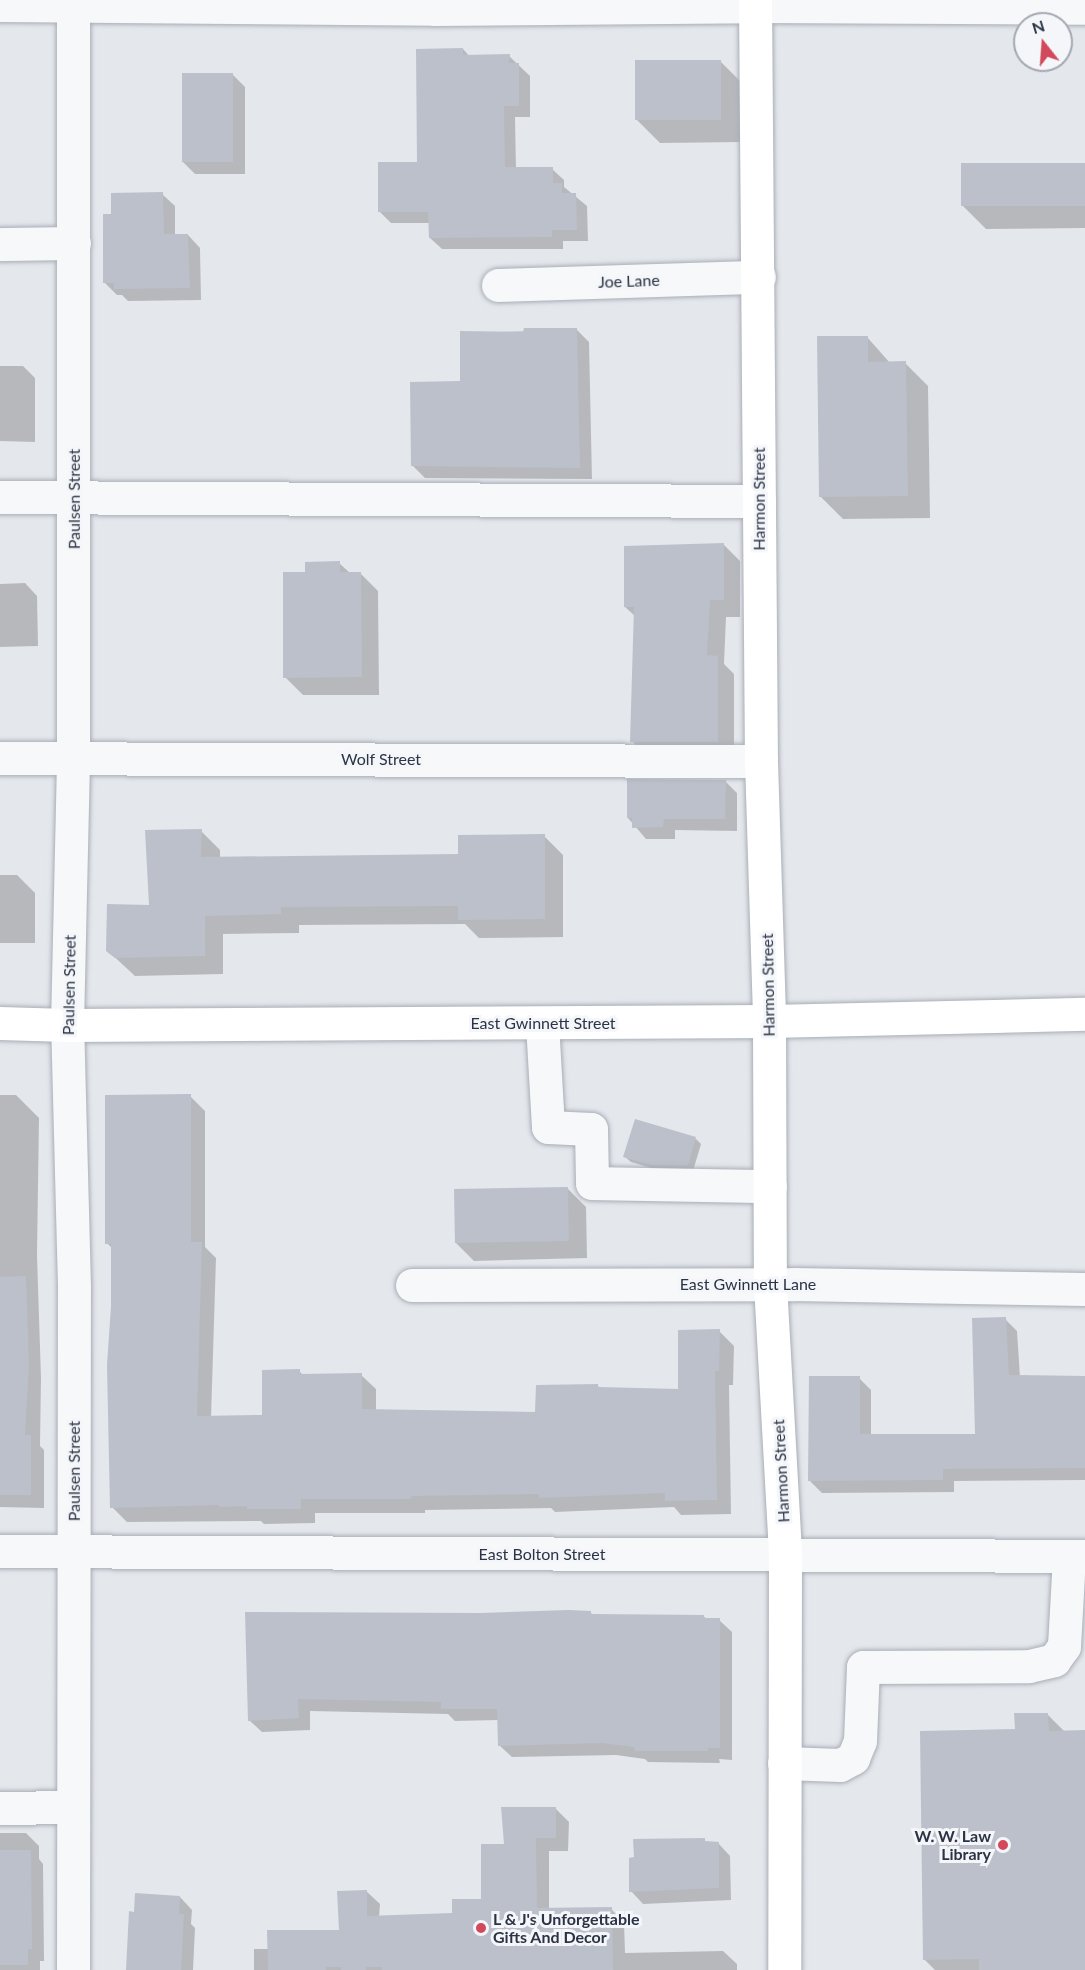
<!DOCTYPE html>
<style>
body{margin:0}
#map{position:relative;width:1085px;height:1970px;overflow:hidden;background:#e4e7ec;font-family:Lato,sans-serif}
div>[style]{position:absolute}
.shadow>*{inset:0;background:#0003}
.building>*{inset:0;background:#bbc0ca;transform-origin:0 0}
.roads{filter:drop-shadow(0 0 2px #a9aeb7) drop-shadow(0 0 2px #a9aeb7)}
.minor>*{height:33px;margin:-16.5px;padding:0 16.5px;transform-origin:16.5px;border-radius:16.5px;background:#f7f8fa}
.major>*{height:33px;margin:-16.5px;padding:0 16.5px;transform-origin:16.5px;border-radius:16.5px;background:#fff}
.dots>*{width:16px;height:16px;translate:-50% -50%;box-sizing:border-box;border:3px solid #f4f6f9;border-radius:50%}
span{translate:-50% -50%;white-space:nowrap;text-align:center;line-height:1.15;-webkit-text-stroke:6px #f4f6f9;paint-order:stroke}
.street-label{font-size:16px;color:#2b3445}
.poi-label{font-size:16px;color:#2b3445;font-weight:700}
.right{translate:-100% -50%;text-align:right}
.left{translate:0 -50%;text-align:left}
.north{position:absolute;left:1013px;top:12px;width:60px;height:60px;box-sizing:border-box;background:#f4f6f9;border:2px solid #a4a8b1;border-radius:50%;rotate:343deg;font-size:16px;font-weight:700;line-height:24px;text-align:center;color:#2b3445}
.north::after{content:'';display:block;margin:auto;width:21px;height:27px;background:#d1495b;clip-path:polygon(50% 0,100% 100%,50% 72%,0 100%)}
</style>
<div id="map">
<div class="shadow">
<div style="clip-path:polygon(463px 49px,470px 57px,509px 56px,530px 76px,530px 117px,515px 117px,516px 169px,552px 169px,564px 180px,564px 187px,587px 206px,588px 241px,563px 241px,563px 249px,442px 249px,430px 238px,430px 223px,391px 223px,379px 211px,419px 163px)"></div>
<div style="clip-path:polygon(721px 62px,744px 85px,744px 142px,660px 143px,637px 120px)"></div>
<div style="clip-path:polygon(233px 75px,245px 87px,245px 174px,195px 174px,183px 162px)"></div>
<div style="clip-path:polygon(1085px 164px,1085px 228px,986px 229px,963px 206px)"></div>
<div style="clip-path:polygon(162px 194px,175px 206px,175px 236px,188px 235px,200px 248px,201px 300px,128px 301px,122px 295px,117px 295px,105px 283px)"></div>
<div style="clip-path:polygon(577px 330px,589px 342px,592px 479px,425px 478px,413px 466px,461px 383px,461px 333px)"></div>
<div style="clip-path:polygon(867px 337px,890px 363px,905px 363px,928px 386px,930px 518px,843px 519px,820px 496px)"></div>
<div style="clip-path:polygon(0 366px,23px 366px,35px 378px,35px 442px,0 441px)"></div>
<div style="clip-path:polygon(724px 545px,740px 561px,740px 617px,726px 617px,724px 664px,734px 674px,734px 758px,648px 758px,632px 741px,635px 616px,625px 607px)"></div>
<div style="clip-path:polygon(339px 563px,350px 573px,360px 573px,378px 591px,379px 695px,303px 695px,285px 677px,306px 574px)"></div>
<div style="clip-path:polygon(25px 583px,37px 596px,38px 646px,0 647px,0 584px)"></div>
<div style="clip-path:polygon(725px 781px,737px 793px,737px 831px,675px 830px,675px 839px,646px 839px,628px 818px)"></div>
<div style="clip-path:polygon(201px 831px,220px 850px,220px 858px,460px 856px,544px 836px,563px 855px,563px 937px,479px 938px,465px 924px,299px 925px,299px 933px,223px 934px,223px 974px,135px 976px,107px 950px,150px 906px)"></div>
<div style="clip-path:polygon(0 875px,17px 875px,35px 893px,35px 943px,0 943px)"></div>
<div style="clip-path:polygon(0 1095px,16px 1095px,39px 1118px,37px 1255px,41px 1378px,40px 1446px,44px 1450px,44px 1508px,0 1507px)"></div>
<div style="clip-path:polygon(190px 1096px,205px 1111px,205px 1247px,216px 1258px,211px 1418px,264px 1417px,299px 1371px,303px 1375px,361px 1375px,376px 1389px,376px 1411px,537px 1413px,598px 1386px,601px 1389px,679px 1391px,719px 1331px,734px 1346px,733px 1385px,729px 1385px,731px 1514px,681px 1515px,674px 1507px,555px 1512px,551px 1508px,425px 1510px,425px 1513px,315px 1513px,315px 1523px,264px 1524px,261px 1521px,127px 1522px,112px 1507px,113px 1249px,107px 1243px)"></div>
<div style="clip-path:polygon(696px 1139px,701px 1144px,693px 1171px,658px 1170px,631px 1162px,625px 1157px)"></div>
<div style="clip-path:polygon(568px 1189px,586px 1207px,587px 1258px,474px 1261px,456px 1243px)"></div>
<div style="clip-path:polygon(1005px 1319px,1017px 1331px,1020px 1377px,1085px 1377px,1085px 1480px,954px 1481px,954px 1492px,822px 1493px,810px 1481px,859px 1378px,871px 1390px,871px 1435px,977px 1436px)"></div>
<div style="clip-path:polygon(591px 1613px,594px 1616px,703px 1616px,707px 1619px,719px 1620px,732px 1632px,732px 1760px,719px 1759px,720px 1763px,648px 1762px,645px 1759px,616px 1755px,512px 1757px,499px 1745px,499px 1720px,455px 1721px,448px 1714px,310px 1711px,310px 1730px,262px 1732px,249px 1720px,247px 1614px)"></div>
<div style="clip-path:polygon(1047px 1714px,1065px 1732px,1085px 1732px,1085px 1970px,935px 1970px,924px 1959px,1016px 1731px)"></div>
<div style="clip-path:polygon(556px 1809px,569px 1822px,568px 1851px,549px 1851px,549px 1909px,611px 1909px,624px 1922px,625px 1953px,723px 1951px,737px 1964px,737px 1970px,254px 1970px,254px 1949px,269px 1949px,341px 1932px,366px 1891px,380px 1904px,379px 1917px,453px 1914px,483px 1900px,506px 1845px)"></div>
<div style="clip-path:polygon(0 1833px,26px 1833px,39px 1846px,39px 1859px,43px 1864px,44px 1961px,40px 1961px,40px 1970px,0 1970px)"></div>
<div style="clip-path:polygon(704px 1840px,707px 1843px,718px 1843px,730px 1856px,731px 1900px,643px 1904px,631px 1891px)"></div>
<div style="clip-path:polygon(180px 1897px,192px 1910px,191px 1924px,195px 1928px,193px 1970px,127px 1970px,135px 1913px)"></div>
</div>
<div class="building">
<div style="clip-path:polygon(463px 48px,463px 55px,510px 54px,509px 63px,519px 63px,519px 106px,504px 106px,505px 167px,553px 167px,553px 183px,562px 183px,562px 193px,576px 193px,577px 230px,552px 230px,552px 237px,429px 238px,428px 212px,378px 212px,378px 162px,417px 162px,416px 49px)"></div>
<div style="left:721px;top:60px;width:60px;height:86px;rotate:90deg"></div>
<div style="left:182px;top:73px;width:51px;height:89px"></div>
<div style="left:1085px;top:163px;width:43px;height:124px;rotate:90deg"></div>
<div style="clip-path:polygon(163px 192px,164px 234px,188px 234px,190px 288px,114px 289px,114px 283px,103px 283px,103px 214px,111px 214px,111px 193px)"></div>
<div style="clip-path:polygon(524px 328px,577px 328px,580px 468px,411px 466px,410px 382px,460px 381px,460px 331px,523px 332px)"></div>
<div style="clip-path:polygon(817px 336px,868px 336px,868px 362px,906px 361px,908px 496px,819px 497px)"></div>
<div style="clip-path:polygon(724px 543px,724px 600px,710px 600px,707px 655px,718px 656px,718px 742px,630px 742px,634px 607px,624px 607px,624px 546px)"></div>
<div style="clip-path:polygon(340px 561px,340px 572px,361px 572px,362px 677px,283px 678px,283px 572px,305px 572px,305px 562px)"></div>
<div style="clip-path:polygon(627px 779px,726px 780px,725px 819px,664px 819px,663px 827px,632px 828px,632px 818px,627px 818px)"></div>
<div style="clip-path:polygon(202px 829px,201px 857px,458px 854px,458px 835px,545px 834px,545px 919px,458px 920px,458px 906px,281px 907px,281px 914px,205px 916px,205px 956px,115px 958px,106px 951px,107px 904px,149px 905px,145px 830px)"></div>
<div style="clip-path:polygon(191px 1094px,191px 1242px,202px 1242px,197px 1416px,262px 1415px,262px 1370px,300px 1369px,300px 1374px,362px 1373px,362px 1409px,535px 1412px,536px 1385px,598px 1384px,598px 1387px,678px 1389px,678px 1330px,720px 1329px,719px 1371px,715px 1371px,717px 1500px,665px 1501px,665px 1493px,539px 1498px,539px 1494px,411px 1496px,411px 1499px,301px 1499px,301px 1509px,247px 1509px,247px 1506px,219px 1507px,219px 1505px,110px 1508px,107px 1365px,111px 1306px,111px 1244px,105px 1244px,105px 1095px)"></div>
<div style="clip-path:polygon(635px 1119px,696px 1137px,688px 1166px,651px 1165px,623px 1157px)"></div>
<div style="left:568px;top:1187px;width:54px;height:114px;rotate:89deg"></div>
<div style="clip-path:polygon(26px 1276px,29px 1364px,25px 1435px,31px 1435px,31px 1495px,0 1495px,0 1277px)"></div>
<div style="clip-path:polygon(1006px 1317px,1009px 1375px,1085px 1376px,1085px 1468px,943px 1469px,943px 1480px,808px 1481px,809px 1376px,860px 1376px,860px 1434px,975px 1434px,972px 1318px)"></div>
<div style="clip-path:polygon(569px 1610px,591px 1611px,591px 1614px,704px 1615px,704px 1618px,720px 1618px,720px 1748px,708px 1748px,708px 1751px,635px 1751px,634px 1747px,602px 1743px,498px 1746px,497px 1709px,441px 1709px,441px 1702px,298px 1699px,299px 1718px,248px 1721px,245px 1612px,481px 1613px)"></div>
<div style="clip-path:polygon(1014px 1713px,1048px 1713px,1049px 1731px,1085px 1730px,1085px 1970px,979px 1970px,979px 1959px,923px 1960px,920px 1731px,1015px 1729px)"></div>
<div style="clip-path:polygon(501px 1807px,556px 1807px,556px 1838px,536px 1838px,537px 1908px,612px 1907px,613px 1970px,382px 1970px,382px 1967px,366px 1967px,366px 1970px,341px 1970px,341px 1967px,326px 1967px,326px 1970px,268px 1970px,267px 1930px,339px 1930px,337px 1891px,367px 1890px,367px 1916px,452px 1913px,452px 1899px,481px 1899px,481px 1844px,504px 1844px)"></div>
<div style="clip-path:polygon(705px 1838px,705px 1841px,719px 1842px,719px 1888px,629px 1892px,629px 1858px,634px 1857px,633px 1839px)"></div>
<div style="clip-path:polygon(0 1850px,31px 1850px,32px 1949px,28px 1949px,28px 1965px,0 1965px)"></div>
<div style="clip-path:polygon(135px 1893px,180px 1896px,179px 1914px,184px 1914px,181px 1970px,126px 1970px,129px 1911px,134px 1912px)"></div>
</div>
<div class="roads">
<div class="minor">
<div style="left:0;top:5px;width:435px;rotate:0.5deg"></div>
<div style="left:435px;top:9px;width:320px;rotate:-0.5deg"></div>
<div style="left:755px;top:6px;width:330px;rotate:0.3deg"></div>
<div style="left:0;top:244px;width:74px;rotate:-0.8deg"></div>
<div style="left:498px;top:285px;width:261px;rotate:-1.8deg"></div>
<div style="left:0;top:497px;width:759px;rotate:0.3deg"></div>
<div style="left:0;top:758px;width:761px;rotate:0.23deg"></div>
<div style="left:542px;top:1023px;width:104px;rotate:86.7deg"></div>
<div style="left:548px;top:1127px;width:43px;rotate:2.7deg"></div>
<div style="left:591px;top:1129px;width:54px;rotate:88.9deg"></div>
<div style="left:592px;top:1183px;width:178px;rotate:1deg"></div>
<div style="left:412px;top:1285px;width:382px;rotate:-0.1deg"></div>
<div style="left:794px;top:1284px;width:291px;rotate:1deg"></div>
<div style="left:0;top:1551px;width:1085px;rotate:0.26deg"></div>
<div style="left:784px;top:1763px;width:56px;rotate:2deg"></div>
<div style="left:840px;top:1765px;width:15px;rotate:-28deg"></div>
<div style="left:853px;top:1758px;width:18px;rotate:-68deg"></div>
<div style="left:860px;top:1741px;width:74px;rotate:-87.7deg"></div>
<div style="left:863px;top:1667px;width:166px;rotate:-0.3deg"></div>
<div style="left:1029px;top:1666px;width:26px;rotate:-13deg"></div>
<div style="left:1054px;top:1660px;width:17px;rotate:-54deg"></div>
<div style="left:1064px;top:1646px;width:90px;rotate:-86.8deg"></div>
<div style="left:0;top:1808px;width:73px;rotate:-0.8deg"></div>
<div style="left:73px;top:1970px;width:683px;rotate:-89.92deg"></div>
<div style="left:74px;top:1287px;width:262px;rotate:-91.5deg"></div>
<div style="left:67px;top:1025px;width:267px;rotate:-88.7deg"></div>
<div style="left:73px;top:758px;width:758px;rotate:-90deg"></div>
</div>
<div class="major">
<div style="left:755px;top:0;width:761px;rotate:89.55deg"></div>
<div style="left:761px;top:761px;width:260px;rotate:88.2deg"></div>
<div style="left:769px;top:1021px;width:263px;rotate:89.8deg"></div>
<div style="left:770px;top:1284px;width:271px;rotate:86.8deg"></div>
<div style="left:785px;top:1555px;width:415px;rotate:90.1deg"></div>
<div style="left:0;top:1023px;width:67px;rotate:1.7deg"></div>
<div style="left:67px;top:1025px;width:702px;rotate:-0.33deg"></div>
<div style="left:769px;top:1021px;width:316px;rotate:-1.3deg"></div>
</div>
</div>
<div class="dots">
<div style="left:1003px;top:1845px;background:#d1495b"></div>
<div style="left:481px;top:1928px;background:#d1495b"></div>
</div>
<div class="street-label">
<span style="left:629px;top:281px;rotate:-2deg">Joe Lane</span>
<span style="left:74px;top:499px;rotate:-90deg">Paulsen Street</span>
<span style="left:759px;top:499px;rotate:-90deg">Harmon Street</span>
<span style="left:381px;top:759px">Wolf Street</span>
<span style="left:69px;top:985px;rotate:-89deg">Paulsen Street</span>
<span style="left:768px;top:985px;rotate:-91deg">Harmon Street</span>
<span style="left:543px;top:1023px">East Gwinnett Street</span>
<span style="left:748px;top:1284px">East Gwinnett Lane</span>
<span style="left:74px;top:1471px;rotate:-90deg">Paulsen Street</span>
<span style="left:781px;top:1471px;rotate:-93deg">Harmon Street</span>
<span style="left:542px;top:1554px">East Bolton Street</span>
</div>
<div class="poi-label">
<span class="right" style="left:991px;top:1845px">W. W. Law<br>Library</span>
<span class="left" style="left:493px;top:1928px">L &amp; J's Unforgettable<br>Gifts And Decor</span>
</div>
<div class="north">N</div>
</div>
